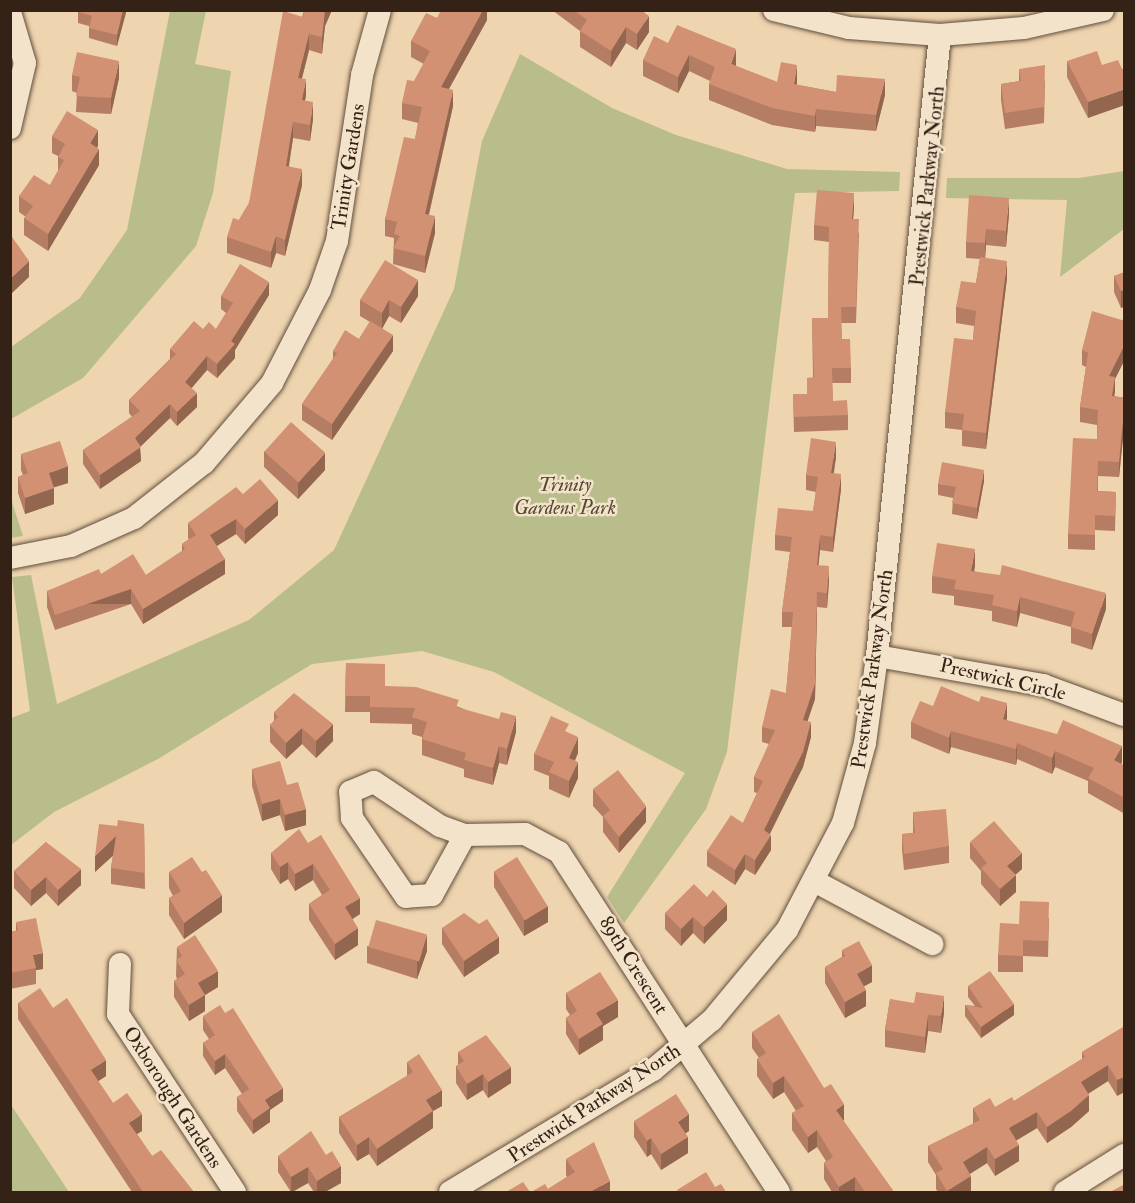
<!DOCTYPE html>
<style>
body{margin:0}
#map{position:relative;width:1135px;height:1203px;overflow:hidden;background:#eed4af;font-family:"IM FELL Double Pica",serif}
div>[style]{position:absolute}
.green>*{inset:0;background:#b9bd8b}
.roads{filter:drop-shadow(0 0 2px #624e3c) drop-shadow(0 0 2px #624e3c)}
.minor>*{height:22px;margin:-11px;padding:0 11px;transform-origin:11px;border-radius:11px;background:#f4e3cb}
.wall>*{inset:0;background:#b57d63}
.shaded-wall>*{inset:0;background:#936650;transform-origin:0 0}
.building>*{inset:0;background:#d29173;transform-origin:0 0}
span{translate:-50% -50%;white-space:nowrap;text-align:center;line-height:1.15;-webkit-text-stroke:5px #f4e3cb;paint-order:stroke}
.street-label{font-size:20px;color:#342216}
.park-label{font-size:20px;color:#554933;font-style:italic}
.frame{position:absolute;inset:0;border:12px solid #342216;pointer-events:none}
</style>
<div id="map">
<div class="green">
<div style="clip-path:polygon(170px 11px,206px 11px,195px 64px,231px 71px,213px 193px,196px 246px,83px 378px,11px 419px,11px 347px,80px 298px,127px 230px)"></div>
<div style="clip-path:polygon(520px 54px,612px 108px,676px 135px,787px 169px,900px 172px,899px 191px,795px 193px,727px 752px,706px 809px,624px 923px,607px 897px,685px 773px,494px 672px,422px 651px,312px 664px,158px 759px,54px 812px,11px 845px,11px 718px,30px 711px,12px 577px,31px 575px,57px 704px,249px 620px,334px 550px,454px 289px,482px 141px)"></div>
<div style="clip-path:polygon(1124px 171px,1124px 229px,1060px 277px,1067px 200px,946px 198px,947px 178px,1079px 178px)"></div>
<div style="clip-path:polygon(10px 499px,11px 499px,23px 536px,11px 538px)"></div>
<div style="clip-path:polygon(11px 1105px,69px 1192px,11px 1192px)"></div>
</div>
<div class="roads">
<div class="minor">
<div style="left:774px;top:10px;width:77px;rotate:13.5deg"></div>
<div style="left:849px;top:28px;width:91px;rotate:4.4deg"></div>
<div style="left:940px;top:35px;width:84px;rotate:-4.8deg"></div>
<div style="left:1024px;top:28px;width:81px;rotate:-12.8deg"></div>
<div style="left:10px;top:12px;width:53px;rotate:73.6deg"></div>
<div style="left:25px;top:63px;width:67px;rotate:103deg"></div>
<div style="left:10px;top:558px;width:62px;rotate:-11.1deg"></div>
<div style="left:71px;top:546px;width:69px;rotate:-24deg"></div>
<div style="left:134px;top:518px;width:89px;rotate:-38.2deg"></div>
<div style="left:204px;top:463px;width:105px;rotate:-49.6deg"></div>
<div style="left:272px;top:383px;width:105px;rotate:-62.7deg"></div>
<div style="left:320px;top:290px;width:52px;rotate:-70.9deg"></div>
<div style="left:337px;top:241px;width:168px;rotate:-81.4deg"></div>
<div style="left:362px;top:75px;width:67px;rotate:-74.5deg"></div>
<div style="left:877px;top:656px;width:169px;rotate:9.9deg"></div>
<div style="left:1043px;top:685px;width:86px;rotate:20.3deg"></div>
<div style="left:465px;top:835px;width:68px;rotate:118.8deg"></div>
<div style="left:432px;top:895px;width:26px;rotate:176deg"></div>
<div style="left:406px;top:897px;width:96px;rotate:-124.4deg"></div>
<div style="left:352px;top:818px;width:26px;rotate:-94deg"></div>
<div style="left:350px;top:792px;width:26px;rotate:-23deg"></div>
<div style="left:374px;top:782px;width:79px;rotate:33.7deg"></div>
<div style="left:440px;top:826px;width:27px;rotate:20deg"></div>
<div style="left:465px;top:835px;width:60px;rotate:-1deg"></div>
<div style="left:525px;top:834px;width:38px;rotate:28deg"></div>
<div style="left:559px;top:852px;width:405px;rotate:57.1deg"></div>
<div style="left:816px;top:882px;width:132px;rotate:28.1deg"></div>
<div style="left:120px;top:964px;width:50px;rotate:92.3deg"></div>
<div style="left:118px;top:1014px;width:213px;rotate:56.7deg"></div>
<div style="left:450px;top:1192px;width:237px;rotate:-31deg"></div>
<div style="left:653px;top:1070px;width:77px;rotate:-40.3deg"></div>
<div style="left:712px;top:1020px;width:117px;rotate:-50.2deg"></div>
<div style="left:787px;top:930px;width:121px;rotate:-62.4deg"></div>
<div style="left:843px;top:823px;width:83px;rotate:-74.6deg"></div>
<div style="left:865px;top:743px;width:88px;rotate:-82.1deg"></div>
<div style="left:877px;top:656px;width:624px;rotate:-84.21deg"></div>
<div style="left:1065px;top:1192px;width:70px;rotate:-32.1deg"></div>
</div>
</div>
<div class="wall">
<div style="clip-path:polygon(126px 10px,117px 46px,89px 38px,89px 26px,78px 23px,78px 12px)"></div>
<div style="clip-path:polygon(304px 10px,332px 10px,325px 26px,322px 54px,309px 50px,302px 78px,306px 95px,305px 101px,313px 119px,310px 141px,293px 138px,289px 166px,302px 185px,285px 256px,276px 253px,271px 268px,227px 253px,227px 237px,239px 220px,249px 203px)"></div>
<div style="clip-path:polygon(487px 10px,487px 20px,449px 89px,453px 106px,429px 215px,435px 233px,425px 273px,393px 264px,394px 238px,385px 236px,385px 219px,415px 139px,418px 123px,402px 119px,402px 103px,424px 64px,411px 57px,411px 41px,437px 18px)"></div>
<div style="clip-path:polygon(552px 10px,641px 10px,649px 32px,637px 50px,626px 43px,611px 67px,580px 47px,580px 31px)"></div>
<div style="clip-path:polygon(668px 43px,736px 66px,777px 82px,797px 81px,797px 85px,836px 92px,885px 95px,876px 131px,816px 126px,815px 132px,772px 125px,709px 100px,709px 84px,710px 81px,689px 71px,678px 93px,643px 76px,643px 60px)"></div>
<div style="clip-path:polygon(1067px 61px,1122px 69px,1088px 118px,1067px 77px)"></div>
<div style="clip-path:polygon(1019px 69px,1045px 81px,1044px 123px,1005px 129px,1001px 100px,1001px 84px,1019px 81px)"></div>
<div style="clip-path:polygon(72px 75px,119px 78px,111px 114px,76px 112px,77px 93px,72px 91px)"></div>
<div style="clip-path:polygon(52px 136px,98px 146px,97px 147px,99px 165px,48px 251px,24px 235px,24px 218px,26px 217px,19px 212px,19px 196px,50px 185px,58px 171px,58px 156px,52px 153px)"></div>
<div style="clip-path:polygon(854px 208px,853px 219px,859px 234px,856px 323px,841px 323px,842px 339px,851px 368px,851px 383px,832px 383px,833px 401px,848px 415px,848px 430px,794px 432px,793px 394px,807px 394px,813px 377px,812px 318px,828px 318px,829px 242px,814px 240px,814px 225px)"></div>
<div style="clip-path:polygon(1009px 214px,1006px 247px,986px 245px,985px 257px,1007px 278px,986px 449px,962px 446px,962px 430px,945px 428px,945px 412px,973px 340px,974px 326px,956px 323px,956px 307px,976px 283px,980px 259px,966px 258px,966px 242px)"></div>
<div style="clip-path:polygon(1125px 272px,1125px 306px,1121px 308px,1114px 292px,1114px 276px)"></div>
<div style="clip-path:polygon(269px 295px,235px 350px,235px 358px,217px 378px,207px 370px,191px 388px,197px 407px,177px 426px,170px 418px,140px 447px,141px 461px,100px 489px,83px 464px,83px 450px,132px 417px,129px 413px,129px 400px,170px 359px,170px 349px,203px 329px,216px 329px,226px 313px,221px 309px,221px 296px)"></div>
<div style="clip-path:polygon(418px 296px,401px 323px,389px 316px,382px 328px,393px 351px,332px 440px,302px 420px,302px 404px,333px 359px,333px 351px,359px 339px,370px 322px,360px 316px,360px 300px)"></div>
<div style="clip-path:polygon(1125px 321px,1125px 359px,1115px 379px,1114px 396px,1125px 398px,1125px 418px,1119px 477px,1098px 476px,1098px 491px,1116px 492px,1115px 531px,1095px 530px,1095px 550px,1068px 549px,1068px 534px,1097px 439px,1097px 425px,1080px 422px,1080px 407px,1086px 367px,1082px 365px,1082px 350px)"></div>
<div style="clip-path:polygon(264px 451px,325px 470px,298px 499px,264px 467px)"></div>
<div style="clip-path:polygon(21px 454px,68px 483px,54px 487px,54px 504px,25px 514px,18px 493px,18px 477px,23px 475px,21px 470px)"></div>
<div style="clip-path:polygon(836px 457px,834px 473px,841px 489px,833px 552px,820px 550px,818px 565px,829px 581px,827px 608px,817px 607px,815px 699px,807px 721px,811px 737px,803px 767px,770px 834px,771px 850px,755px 875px,745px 869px,735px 885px,707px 866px,707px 851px,743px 823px,757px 793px,754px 792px,754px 777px,769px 744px,762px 742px,762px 727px,786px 693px,792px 627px,782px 627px,782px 612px,790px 552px,775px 550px,775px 535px,813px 511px,816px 492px,806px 490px,806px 475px)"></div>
<div style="clip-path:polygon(984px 481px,977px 519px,952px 514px,953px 498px,938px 495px,938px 484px)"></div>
<div style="clip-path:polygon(243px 494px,278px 515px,245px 544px,236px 534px,217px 546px,225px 574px,143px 624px,131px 604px,55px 630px,47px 607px,47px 591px,101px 574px,146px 575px,182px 551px,182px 544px,189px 539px,188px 538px,188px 523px)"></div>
<div style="clip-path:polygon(975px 566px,974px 571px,1106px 609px,1092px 650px,1071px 643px,1071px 627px,1020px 613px,1017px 627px,992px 621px,992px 611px,954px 605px,954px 596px,932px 593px,932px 576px)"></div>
<div style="clip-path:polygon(346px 663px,385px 686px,459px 707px,516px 732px,507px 765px,499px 763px,493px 785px,464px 777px,464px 769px,422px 755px,422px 737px,412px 734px,412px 724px,370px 723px,370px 712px,345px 712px)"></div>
<div style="clip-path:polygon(933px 706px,1007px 718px,1006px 720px,1122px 762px,1121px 764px,1125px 766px,1125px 814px,1088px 793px,1088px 781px,1055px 767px,1052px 774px,1017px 759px,1016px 765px,951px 747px,949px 754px,911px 738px,911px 722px)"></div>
<div style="clip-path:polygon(274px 712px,333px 741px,316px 758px,302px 744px,286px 759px,270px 742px,270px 725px,274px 721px)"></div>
<div style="clip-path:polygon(569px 733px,578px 753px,575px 760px,578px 778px,569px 798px,549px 789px,549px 776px,534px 770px,534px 754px)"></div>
<div style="clip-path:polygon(252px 769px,287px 785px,306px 825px,285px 831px,280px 815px,262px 821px,252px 786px)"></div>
<div style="clip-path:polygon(593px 789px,646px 822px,619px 853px,603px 832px,603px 817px,593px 806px)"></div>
<div style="clip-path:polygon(913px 812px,949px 846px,949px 863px,904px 870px,902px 850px,902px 834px,913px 833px)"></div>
<div style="clip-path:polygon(144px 824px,145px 889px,111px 884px,111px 868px,113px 855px,95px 872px,117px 826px)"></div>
<div style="clip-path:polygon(46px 842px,81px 885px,58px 906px,46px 893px,31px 906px,14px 888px,14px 871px)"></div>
<div style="clip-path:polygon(970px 842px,1022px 869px,1015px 875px,1016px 892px,1000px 906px,981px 884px,981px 871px,970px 858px)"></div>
<div style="clip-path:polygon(308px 843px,360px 914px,352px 919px,358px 945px,335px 960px,309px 920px,309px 904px,322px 895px,313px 880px,295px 891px,288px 879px,280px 884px,271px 869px,271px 853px)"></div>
<div style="clip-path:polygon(494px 871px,548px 922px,524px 936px,494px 887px)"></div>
<div style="clip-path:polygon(169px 872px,222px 912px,184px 939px,169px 915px,169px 898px,173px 896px,169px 888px)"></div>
<div style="clip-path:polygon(665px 913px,727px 920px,704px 944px,693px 933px,681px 946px,665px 929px)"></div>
<div style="clip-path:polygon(1049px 918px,1048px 957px,1023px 956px,1023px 972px,998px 972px,998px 955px,1019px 924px)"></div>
<div style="clip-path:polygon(16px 922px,43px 969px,36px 970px,36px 984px,10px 989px,10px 932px,16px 931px)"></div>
<div style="clip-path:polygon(479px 924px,499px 953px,464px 977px,442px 944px,442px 928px)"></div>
<div style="clip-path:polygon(367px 946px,427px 951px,417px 979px,367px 963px)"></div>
<div style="clip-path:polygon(177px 947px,218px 987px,205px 995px,205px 1011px,189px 1021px,174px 997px,174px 981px,177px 979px,176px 976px)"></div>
<div style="clip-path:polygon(842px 950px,872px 982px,864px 986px,866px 1006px,845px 1018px,825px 983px,825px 967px,842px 957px)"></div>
<div style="clip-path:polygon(968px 986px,1014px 1015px,981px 1038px,965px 1016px,965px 1005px,975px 1006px,968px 997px)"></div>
<div style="clip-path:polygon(566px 993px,618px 1017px,603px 1026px,603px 1040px,579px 1055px,566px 1034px,566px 1018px,570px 1015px,566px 1009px)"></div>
<div style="clip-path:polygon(890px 999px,944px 1013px,941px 1033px,928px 1031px,925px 1053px,885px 1047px,885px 1030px)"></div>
<div style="clip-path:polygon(18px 1003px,53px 1008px,106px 1076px,98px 1081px,113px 1103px,142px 1131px,137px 1134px,152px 1156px,194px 1192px,132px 1192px,18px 1019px)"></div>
<div style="clip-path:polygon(203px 1016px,283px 1101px,270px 1110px,270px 1122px,253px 1134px,237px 1111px,237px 1097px,242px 1094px,225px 1068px,215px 1075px,203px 1056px,203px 1043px,209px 1039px,203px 1030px)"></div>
<div style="clip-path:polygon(1125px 1026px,1117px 1096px,1108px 1081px,1088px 1094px,1089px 1111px,1071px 1127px,1047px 1143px,1037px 1128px,1016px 1140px,1019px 1161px,995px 1176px,987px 1163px,970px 1174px,971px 1192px,938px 1192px,936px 1189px,936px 1175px,928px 1162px,928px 1146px,973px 1124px,973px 1108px,995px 1107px,1014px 1101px,1082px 1059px,1082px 1052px)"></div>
<div style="clip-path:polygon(752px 1032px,824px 1088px,844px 1120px,843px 1121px,894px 1192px,832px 1192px,824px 1179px,824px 1163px,826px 1161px,817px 1147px,808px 1153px,792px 1130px,792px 1113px,796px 1111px,784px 1092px,773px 1099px,757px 1076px,757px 1059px,759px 1058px,752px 1048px)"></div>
<div style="clip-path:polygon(458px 1052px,511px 1083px,488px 1098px,483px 1090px,467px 1100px,456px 1083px,456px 1066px,458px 1065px)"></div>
<div style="clip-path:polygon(407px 1062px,442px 1106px,433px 1111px,433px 1128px,377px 1166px,369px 1154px,357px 1161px,339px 1133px,339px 1117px,407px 1076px)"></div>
<div style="clip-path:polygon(634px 1121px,689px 1131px,685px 1133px,688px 1153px,661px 1170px,651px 1154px,647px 1157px,634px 1137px)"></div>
<div style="clip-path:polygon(326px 1155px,341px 1183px,325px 1192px,314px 1192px,308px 1183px,293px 1192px,291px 1192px,278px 1172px,278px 1156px)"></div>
<div style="clip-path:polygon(566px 1159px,610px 1192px,548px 1189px,567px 1177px,566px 1175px)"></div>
</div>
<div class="shaded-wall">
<div style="clip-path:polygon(123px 10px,126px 10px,126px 13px,117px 46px,117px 35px)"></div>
<div style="clip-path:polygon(325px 10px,332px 10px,325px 26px,322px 54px,322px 37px)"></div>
<div style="clip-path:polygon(483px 10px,487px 10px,487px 20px,441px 103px,441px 87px)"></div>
<div style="clip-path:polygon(649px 16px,649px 32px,637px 50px,637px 34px)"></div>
<div style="clip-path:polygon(626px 27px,626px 43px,611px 67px,611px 51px)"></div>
<div style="clip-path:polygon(309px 34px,309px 50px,298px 94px,298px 78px)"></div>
<div style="clip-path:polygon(736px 49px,736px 66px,731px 64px)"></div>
<div style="clip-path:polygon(689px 55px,689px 71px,678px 93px,678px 77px)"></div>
<div style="clip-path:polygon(119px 61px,119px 78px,111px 114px,111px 98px)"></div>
<div style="clip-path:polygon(797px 65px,797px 81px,794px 101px,794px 84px)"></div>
<div style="clip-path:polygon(306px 79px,306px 95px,302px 117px,302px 100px)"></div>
<div style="clip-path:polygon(885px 79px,885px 95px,876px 131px,876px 115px)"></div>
<div style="clip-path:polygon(1125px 89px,1125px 105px,1088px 118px,1088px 102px)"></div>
<div style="clip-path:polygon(453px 90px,453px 106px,425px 230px,425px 214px)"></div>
<div style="clip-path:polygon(313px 102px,313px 119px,310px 141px,310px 125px)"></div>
<div style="clip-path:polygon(816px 109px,816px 126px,815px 132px,815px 116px)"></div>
<div style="clip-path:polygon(293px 122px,293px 138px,286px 182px,286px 166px)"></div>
<div style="clip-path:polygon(98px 130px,98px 146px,90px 159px,90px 143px)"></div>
<div style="clip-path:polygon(99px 149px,99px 165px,48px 251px,48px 234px)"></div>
<div style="clip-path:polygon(302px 169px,302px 185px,285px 256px,285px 240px)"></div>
<div style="clip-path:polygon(854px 193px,854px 208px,852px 234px,852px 219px)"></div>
<div style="clip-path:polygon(1009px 198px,1009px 214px,1006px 247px,1006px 231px)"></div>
<div style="clip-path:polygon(435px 216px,435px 233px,425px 273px,425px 256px)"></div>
<div style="clip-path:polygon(986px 229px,986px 245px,985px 260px,985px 243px)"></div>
<div style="clip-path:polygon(276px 236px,276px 253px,271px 268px,271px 252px)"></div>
<div style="clip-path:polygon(29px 261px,29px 277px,10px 295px,10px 279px)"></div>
<div style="clip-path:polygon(1007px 261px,1007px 278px,986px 449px,986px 433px)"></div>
<div style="clip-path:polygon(418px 280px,418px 296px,401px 323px,401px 307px)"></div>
<div style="clip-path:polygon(269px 282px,269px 295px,235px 350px,235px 358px,217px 378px,217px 364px)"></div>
<div style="clip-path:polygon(1125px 290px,1125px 306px,1121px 308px,1121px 291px)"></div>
<div style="clip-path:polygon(389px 300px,389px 316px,382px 329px,382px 313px)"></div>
<div style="clip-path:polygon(393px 335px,393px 351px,332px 440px,332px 424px)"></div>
<div style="clip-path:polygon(1125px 344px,1125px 359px,1115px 379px,1115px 392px,1112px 411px,1109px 376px)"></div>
<div style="clip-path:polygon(207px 356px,207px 370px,185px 396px,185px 382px)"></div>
<div style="clip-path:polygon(197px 393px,197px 407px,177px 426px,177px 412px)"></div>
<div style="clip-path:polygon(1125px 403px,1125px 418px,1119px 477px,1119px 462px)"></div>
<div style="clip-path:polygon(170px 404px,170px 418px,140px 447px,141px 461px,100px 489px,100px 475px,135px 438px)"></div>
<div style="clip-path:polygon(836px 442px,836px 457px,831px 488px,831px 473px)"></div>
<div style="clip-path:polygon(325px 453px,325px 470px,298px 499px,298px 483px)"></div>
<div style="clip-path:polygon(68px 466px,68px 483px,49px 489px,49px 473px)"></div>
<div style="clip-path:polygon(984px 470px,984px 481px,977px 519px,977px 508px)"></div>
<div style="clip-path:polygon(841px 474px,841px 489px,833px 552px,833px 537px)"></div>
<div style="clip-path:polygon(54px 488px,54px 504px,25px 514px,25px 498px)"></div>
<div style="clip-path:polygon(278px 500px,278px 515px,245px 544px,245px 529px)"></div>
<div style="clip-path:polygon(236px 519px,236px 534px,210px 550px,210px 535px)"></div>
<div style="clip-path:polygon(820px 535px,820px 550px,817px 580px,817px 565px)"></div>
<div style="clip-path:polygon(975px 549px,975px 566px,971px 587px,971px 571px)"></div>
<div style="clip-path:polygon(225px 559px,225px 574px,143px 624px,143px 609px)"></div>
<div style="clip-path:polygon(829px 566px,829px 581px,827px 608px,827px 593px)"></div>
<div style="left:131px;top:589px;width:15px;height:80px;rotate:90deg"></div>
<div style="clip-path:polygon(1106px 593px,1106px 609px,1092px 650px,1092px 634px)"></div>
<div style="clip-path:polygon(1020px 597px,1020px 613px,1017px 627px,1017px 611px)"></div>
<div style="clip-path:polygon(817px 607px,815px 699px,803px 735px,803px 720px)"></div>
<div style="clip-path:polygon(1007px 703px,1007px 718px,1003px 735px,1003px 719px)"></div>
<div style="clip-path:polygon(516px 716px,516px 732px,507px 765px,507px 749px)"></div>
<div style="clip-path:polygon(811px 722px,811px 737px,803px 767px,764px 845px,764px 830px)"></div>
<div style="clip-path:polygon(333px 724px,333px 741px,316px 758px,316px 741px)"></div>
<div style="clip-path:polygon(302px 728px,302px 744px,286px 759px,286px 743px)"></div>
<div style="clip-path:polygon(951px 731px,951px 747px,949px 754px,949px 738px)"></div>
<div style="clip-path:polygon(578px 737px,578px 753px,569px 774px,569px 758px)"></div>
<div style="clip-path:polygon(1017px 743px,1017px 759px,1016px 765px,1016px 749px)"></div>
<div style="clip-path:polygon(499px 746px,499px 763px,493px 785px,493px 768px)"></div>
<div style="clip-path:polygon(1122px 746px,1122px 762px,1114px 776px,1114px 760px)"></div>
<div style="clip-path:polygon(1055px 751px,1055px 767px,1052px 774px,1052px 758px)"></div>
<div style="clip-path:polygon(578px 762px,578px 778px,569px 798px,569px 781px)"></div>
<div style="clip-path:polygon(280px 799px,280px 815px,262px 821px,262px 804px)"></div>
<div style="clip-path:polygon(646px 806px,646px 822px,619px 853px,619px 837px)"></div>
<div style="clip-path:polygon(306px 809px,306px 825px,285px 831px,285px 815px)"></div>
<div style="clip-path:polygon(771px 835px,771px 850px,755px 875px,755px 860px)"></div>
<div style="clip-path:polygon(116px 836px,116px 853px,95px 872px,95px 856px)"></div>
<div style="clip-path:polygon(1022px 853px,1022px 869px,1007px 882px,1007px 866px)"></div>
<div style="clip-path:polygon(745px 854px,745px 869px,735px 885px,735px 870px)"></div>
<div style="clip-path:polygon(288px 862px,288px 879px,280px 884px,280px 867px)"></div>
<div style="clip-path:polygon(313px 864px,313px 880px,295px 891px,295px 874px)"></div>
<div style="clip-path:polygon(81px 869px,81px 885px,58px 906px,58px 890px)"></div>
<div style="clip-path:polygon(1016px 875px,1016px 892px,1000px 906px,1000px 889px)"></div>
<div style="clip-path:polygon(46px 877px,46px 893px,31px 906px,31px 890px)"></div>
<div style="clip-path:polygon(222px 895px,222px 912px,184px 939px,184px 923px)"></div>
<div style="clip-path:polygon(360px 898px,360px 914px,345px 924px,345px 907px)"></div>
<div style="clip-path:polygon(727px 904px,727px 920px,704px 944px,704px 927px)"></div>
<div style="clip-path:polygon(548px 906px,548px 922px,524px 936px,524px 920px)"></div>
<div style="clip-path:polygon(693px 917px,693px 933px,681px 946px,681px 929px)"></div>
<div style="clip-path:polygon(358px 928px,358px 945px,335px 960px,335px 944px)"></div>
<div style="clip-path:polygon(427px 935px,427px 951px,417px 979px,417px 963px)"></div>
<div style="clip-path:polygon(499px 937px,499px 953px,464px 977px,464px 961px)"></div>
<div style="clip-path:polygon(43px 953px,43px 969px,36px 970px,33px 955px)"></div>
<div style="clip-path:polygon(872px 965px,872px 982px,857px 990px,857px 974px)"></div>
<div style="clip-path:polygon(218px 971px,218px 987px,205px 995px,205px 1011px,189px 1021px,189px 1005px,198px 983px)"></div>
<div style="clip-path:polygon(866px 990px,866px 1006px,845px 1018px,845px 1002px)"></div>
<div style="clip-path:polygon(944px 996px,944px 1013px,941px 1033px,941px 1016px)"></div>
<div style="clip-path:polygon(618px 1000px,618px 1017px,603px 1026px,603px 1040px,579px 1055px,579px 1039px,596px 1013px)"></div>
<div style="clip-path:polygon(1014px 1004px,1014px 1015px,981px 1038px,981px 1027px)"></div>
<div style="clip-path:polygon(928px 1015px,928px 1031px,925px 1053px,925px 1037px)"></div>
<div style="clip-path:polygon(225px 1054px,225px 1068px,215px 1075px,215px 1061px)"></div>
<div style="clip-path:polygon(106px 1060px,106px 1076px,91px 1086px,91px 1070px)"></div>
<div style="clip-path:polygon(1108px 1065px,1108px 1081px,1081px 1098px,1081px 1082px)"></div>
<div style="clip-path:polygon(511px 1067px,511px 1083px,488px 1098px,488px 1082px)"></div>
<div style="clip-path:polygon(483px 1074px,483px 1090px,467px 1100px,467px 1084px)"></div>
<div style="clip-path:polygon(784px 1076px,784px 1092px,773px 1099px,773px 1083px)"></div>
<div style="clip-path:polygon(1125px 1076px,1125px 1092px,1117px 1096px,1117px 1080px)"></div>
<div style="clip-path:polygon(283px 1088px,283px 1101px,270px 1110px,270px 1122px,253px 1134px,253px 1120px,265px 1100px)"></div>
<div style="clip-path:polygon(442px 1090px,442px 1106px,433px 1111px,433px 1128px,377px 1166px,377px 1149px,426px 1100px)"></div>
<div style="clip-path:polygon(1089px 1095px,1089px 1111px,1071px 1127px,1047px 1143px,1047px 1127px)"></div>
<div style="clip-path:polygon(844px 1104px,844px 1120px,836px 1126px,836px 1110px)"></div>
<div style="clip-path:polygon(1037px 1112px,1037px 1128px,1009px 1145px,1009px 1128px)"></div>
<div style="clip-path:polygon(142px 1114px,142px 1131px,129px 1139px,129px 1123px)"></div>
<div style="clip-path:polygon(689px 1114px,689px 1131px,678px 1138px,678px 1122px)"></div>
<div style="clip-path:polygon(817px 1130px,817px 1147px,808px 1153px,808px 1137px)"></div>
<div style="clip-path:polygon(369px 1137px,369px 1154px,357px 1161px,357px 1145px)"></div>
<div style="clip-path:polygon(688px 1137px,688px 1153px,661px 1170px,661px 1154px)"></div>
<div style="clip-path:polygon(651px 1138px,651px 1154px,647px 1157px,647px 1141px)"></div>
<div style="clip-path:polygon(1019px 1145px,1019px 1161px,995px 1176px,995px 1159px)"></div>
<div style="clip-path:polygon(987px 1147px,987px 1163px,963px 1178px,963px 1162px)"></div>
<div style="clip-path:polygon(341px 1166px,341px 1183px,325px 1192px,317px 1192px,317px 1181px)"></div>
<div style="clip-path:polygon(308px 1167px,308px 1183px,291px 1192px,291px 1177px)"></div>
<div style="clip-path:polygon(971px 1176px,971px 1192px,947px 1192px,947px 1191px)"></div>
<div style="clip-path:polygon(855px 1177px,855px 1192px,839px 1192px,839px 1187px)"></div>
<div style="clip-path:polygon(610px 1181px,610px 1192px,590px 1192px)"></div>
</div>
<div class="building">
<div style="clip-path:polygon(78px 10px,123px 10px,117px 35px,89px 28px,92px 16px,78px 12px)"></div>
<div style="clip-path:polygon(304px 10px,325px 10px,322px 37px,309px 34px,298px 78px,306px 79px,302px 100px,313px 102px,310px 125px,293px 122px,286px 166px,302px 169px,285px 240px,276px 236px,271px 252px,227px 237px,233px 218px,239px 220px,249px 203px,283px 11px,303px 17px)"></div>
<div style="clip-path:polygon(441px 10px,483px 10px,441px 87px,453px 90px,425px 214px,435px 216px,425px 256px,393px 248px,400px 236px,394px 234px,397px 222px,385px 219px,404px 137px,415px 139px,422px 107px,402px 103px,407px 80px,414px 81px,430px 51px,411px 41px,426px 13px,437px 18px)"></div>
<div style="clip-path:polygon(574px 10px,641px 10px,649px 16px,637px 34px,626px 27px,611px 51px,580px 31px,587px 20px)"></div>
<div style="clip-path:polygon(677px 25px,736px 49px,731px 64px,777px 82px,781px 62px,797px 65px,794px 84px,836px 92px,837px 75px,885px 79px,876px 115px,816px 109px,815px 116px,772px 108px,709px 84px,715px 67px,689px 55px,678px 77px,643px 60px,654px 36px,668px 43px)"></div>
<div style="clip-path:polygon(1097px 51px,1102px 65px,1118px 60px,1122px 69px,1125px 68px,1125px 89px,1088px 102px,1067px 61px)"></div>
<div style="clip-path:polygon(77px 52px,119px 61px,111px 98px,76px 96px,80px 77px,72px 75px)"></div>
<div style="clip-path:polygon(1045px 65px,1044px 107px,1005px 113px,1001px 84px,1021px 81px,1019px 69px)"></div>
<div style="clip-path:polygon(67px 111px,98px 130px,90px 143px,99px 149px,48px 234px,24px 218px,33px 206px,19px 196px,34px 175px,50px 185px,64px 160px,58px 157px,65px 144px,52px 136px)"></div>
<div style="clip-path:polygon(817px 190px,854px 193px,852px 219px,859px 219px,856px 307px,841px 307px,842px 339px,850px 339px,851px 368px,832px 368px,833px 401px,847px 400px,848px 415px,794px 417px,793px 394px,807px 394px,807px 378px,814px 377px,812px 318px,828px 318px,829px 227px,814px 225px)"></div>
<div style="clip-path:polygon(969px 195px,1009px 198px,1006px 231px,986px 229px,985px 243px,966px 242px)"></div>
<div style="clip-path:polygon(10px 234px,29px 261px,10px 279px)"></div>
<div style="clip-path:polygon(980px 257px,1007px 261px,986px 433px,962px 430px,964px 414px,945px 412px,954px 338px,973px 340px,976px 311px,956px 307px,961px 281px,976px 283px)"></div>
<div style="clip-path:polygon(385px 260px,418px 280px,401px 307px,389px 300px,382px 313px,360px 300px)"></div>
<div style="clip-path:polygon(240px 264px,269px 282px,231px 341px,235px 344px,217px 364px,207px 356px,185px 382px,197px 393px,177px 412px,170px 404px,135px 438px,141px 447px,100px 475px,83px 450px,140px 411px,129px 400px,176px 354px,170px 349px,194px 321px,203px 329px,209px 322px,216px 329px,233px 303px,221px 296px)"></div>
<div style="clip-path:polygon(1125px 272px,1125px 290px,1121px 291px,1114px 276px)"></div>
<div style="clip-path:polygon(1092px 311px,1125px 321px,1125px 344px,1109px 376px,1115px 377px,1112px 396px,1125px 398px,1119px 462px,1098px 461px,1097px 491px,1116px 492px,1115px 516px,1095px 515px,1095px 535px,1068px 534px,1073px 438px,1097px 439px,1098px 410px,1080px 407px,1088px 353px,1082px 350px)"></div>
<div style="clip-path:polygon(370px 321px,393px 335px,332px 424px,302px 404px,337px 353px,333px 351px,345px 330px,359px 339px)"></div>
<div style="left:291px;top:422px;width:46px;height:40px;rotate:42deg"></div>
<div style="clip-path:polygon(811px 438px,836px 442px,831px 473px,841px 474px,833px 537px,820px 535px,817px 565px,829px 566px,827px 593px,817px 592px,815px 684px,803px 720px,811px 722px,803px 752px,764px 830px,771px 835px,755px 860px,745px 854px,735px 870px,707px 851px,731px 815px,743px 823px,763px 781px,754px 777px,775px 730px,762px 727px,771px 689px,786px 693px,793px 612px,782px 612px,792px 537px,775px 535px,778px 508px,813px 511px,818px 477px,806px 475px)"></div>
<div style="clip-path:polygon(60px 441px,68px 466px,49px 473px,54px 488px,25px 498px,18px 477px,28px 473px,21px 454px)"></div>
<div style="clip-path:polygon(942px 462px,984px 470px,977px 508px,952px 503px,956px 487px,938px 484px)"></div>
<div style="clip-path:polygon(260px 479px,278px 500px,245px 529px,236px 519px,210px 535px,225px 559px,143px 609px,131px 589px,55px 615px,47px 591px,99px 569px,101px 574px,133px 554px,146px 575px,185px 549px,182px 544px,196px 535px,188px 523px,236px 487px,243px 494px)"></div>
<div style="clip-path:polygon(937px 543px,975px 549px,971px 571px,1000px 575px,1002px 565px,1106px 593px,1092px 634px,1071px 627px,1075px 612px,1020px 597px,1017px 611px,992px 605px,994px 595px,954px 589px,956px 580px,932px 576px)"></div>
<div style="clip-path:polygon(346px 663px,385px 664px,385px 686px,416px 687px,459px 700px,456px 707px,499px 719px,501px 712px,516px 716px,507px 749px,499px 746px,493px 768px,464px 760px,466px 753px,422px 739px,427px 722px,412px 717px,415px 708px,370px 707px,370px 696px,345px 696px)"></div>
<div style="clip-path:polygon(941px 686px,979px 702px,981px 696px,1007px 703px,1003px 719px,1057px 734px,1063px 720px,1122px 746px,1114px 760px,1125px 766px,1125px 798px,1088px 778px,1094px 768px,1055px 751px,1052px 758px,1017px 743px,1016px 749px,951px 731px,949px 738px,911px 722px,920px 701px,933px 706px)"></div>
<div style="clip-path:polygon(294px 693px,333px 724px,316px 741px,302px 728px,286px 743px,270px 725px,278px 717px,274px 712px)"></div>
<div style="clip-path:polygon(551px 716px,569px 724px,565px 731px,578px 737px,569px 758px,578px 762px,569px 781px,549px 772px,554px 762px,534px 754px)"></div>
<div style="clip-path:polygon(280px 761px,287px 785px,298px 782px,306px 809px,285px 815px,280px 799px,262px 804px,252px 769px)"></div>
<div style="clip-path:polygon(618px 770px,646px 806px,619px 837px,603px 816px,610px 810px,593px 789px)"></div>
<div style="clip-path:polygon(946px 809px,949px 846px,904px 854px,902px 834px,915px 833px,913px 812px)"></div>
<div style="clip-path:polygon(118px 820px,144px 824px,145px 873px,111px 868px,116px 836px,95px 856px,99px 824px,117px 826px)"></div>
<div style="clip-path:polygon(994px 821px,1022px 853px,1007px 866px,1016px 875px,1000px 889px,981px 868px,987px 863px,970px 842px)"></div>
<div style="clip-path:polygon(299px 829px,308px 843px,321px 835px,360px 898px,345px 907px,358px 928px,335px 944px,309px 904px,330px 890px,313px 864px,295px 874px,288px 862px,280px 867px,271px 853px)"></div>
<div style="clip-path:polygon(46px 842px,81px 869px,58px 890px,46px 877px,31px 890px,14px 871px)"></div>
<div style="clip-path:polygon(192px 857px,202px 872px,206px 870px,222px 895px,184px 923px,169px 898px,181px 891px,169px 872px)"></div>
<div style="left:517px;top:857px;width:58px;height:27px;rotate:58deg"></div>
<div style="clip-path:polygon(694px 884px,707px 897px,713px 890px,727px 904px,704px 927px,693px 917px,681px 929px,665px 913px)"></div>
<div style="clip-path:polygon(1020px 901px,1049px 902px,1048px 941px,1023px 940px,1023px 956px,998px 955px,1000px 923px,1019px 924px)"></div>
<div style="clip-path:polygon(464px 913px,479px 924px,487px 919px,499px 937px,464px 961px,442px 928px)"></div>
<div style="clip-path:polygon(36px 918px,43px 953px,33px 955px,36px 968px,10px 973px,10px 932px,18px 930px,16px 922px)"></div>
<div style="left:376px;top:920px;width:53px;height:28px;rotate:16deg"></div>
<div style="clip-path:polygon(195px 935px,218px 971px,198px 983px,205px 995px,189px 1005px,174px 981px,185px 974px,176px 960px,182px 956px,177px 947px)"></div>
<div style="clip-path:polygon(859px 941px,872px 965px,857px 974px,866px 990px,845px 1002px,825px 967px,845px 956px,842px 950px)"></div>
<div style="clip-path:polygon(990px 971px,1014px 1004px,981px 1027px,965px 1005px,983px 1008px,968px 986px)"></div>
<div style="clip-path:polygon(600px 972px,618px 1000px,596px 1013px,603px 1024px,579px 1039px,566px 1018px,577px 1011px,566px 993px)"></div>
<div style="clip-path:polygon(40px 988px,53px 1008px,67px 998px,106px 1060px,91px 1070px,113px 1103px,127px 1093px,142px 1114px,129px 1123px,152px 1156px,161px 1150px,194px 1192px,143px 1192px,18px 1003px)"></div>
<div style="clip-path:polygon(916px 992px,944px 996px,941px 1016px,928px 1015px,925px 1037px,885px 1030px,890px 999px,914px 1003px)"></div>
<div style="clip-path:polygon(220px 1005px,225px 1013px,233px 1008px,283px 1088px,265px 1100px,270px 1108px,253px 1120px,237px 1097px,249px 1089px,225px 1054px,215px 1061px,203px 1043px,215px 1035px,203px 1016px)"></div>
<div style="clip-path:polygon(779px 1014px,824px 1088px,831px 1084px,844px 1104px,836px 1110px,894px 1192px,865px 1192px,855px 1177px,839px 1187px,824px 1163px,833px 1157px,817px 1130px,808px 1137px,792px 1113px,804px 1106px,784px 1076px,773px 1083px,757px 1059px,766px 1053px,752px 1032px)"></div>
<div style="clip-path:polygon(1125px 1026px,1125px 1076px,1117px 1080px,1108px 1065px,1081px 1082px,1089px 1095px,1071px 1111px,1047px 1127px,1037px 1112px,1009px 1128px,1019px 1145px,995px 1159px,987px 1147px,963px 1162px,971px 1176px,947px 1191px,936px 1173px,943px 1169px,928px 1146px,980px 1120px,973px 1108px,990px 1098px,995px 1107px,1012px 1097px,1014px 1101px,1085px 1057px,1082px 1052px)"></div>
<div style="clip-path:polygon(486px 1035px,511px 1067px,488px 1082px,483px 1074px,467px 1084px,456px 1066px,464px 1061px,458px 1052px)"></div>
<div style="clip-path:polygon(419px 1054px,442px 1090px,426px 1100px,433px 1111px,377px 1149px,369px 1137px,357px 1145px,339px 1117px,413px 1072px,407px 1062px)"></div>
<div style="clip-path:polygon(676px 1094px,689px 1114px,678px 1122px,688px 1137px,661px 1154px,651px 1138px,647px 1141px,634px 1121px)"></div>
<div style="clip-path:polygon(311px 1131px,326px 1155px,332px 1151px,341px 1166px,317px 1181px,308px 1167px,291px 1177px,278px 1156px)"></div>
<div style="clip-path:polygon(594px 1142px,610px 1181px,590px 1192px,531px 1192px,545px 1184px,548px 1189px,575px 1172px,566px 1159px)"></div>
<div style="clip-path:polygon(706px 1172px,715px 1187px,721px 1184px,726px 1192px,678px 1192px,677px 1190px)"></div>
<div style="clip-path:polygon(523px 1182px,530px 1192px,506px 1192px)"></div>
<div style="clip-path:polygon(1125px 1184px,1125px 1192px,1110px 1192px)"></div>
</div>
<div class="street-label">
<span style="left:348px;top:167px;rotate:-81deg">Trinity Gardens</span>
<span style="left:927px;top:186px;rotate:-84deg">Prestwick Parkway North</span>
<span style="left:872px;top:669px;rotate:-82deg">Prestwick Parkway North</span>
<span style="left:1003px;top:679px;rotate:13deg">Prestwick Circle</span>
<span style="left:634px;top:965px;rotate:58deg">89th Crescent</span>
<span style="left:173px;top:1097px;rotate:57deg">Oxborough Gardens</span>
<span style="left:594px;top:1103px;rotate:-33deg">Prestwick Parkway North</span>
</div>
<div class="park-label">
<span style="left:565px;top:496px">Trinity<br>Gardens Park</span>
</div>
<div class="frame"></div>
</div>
